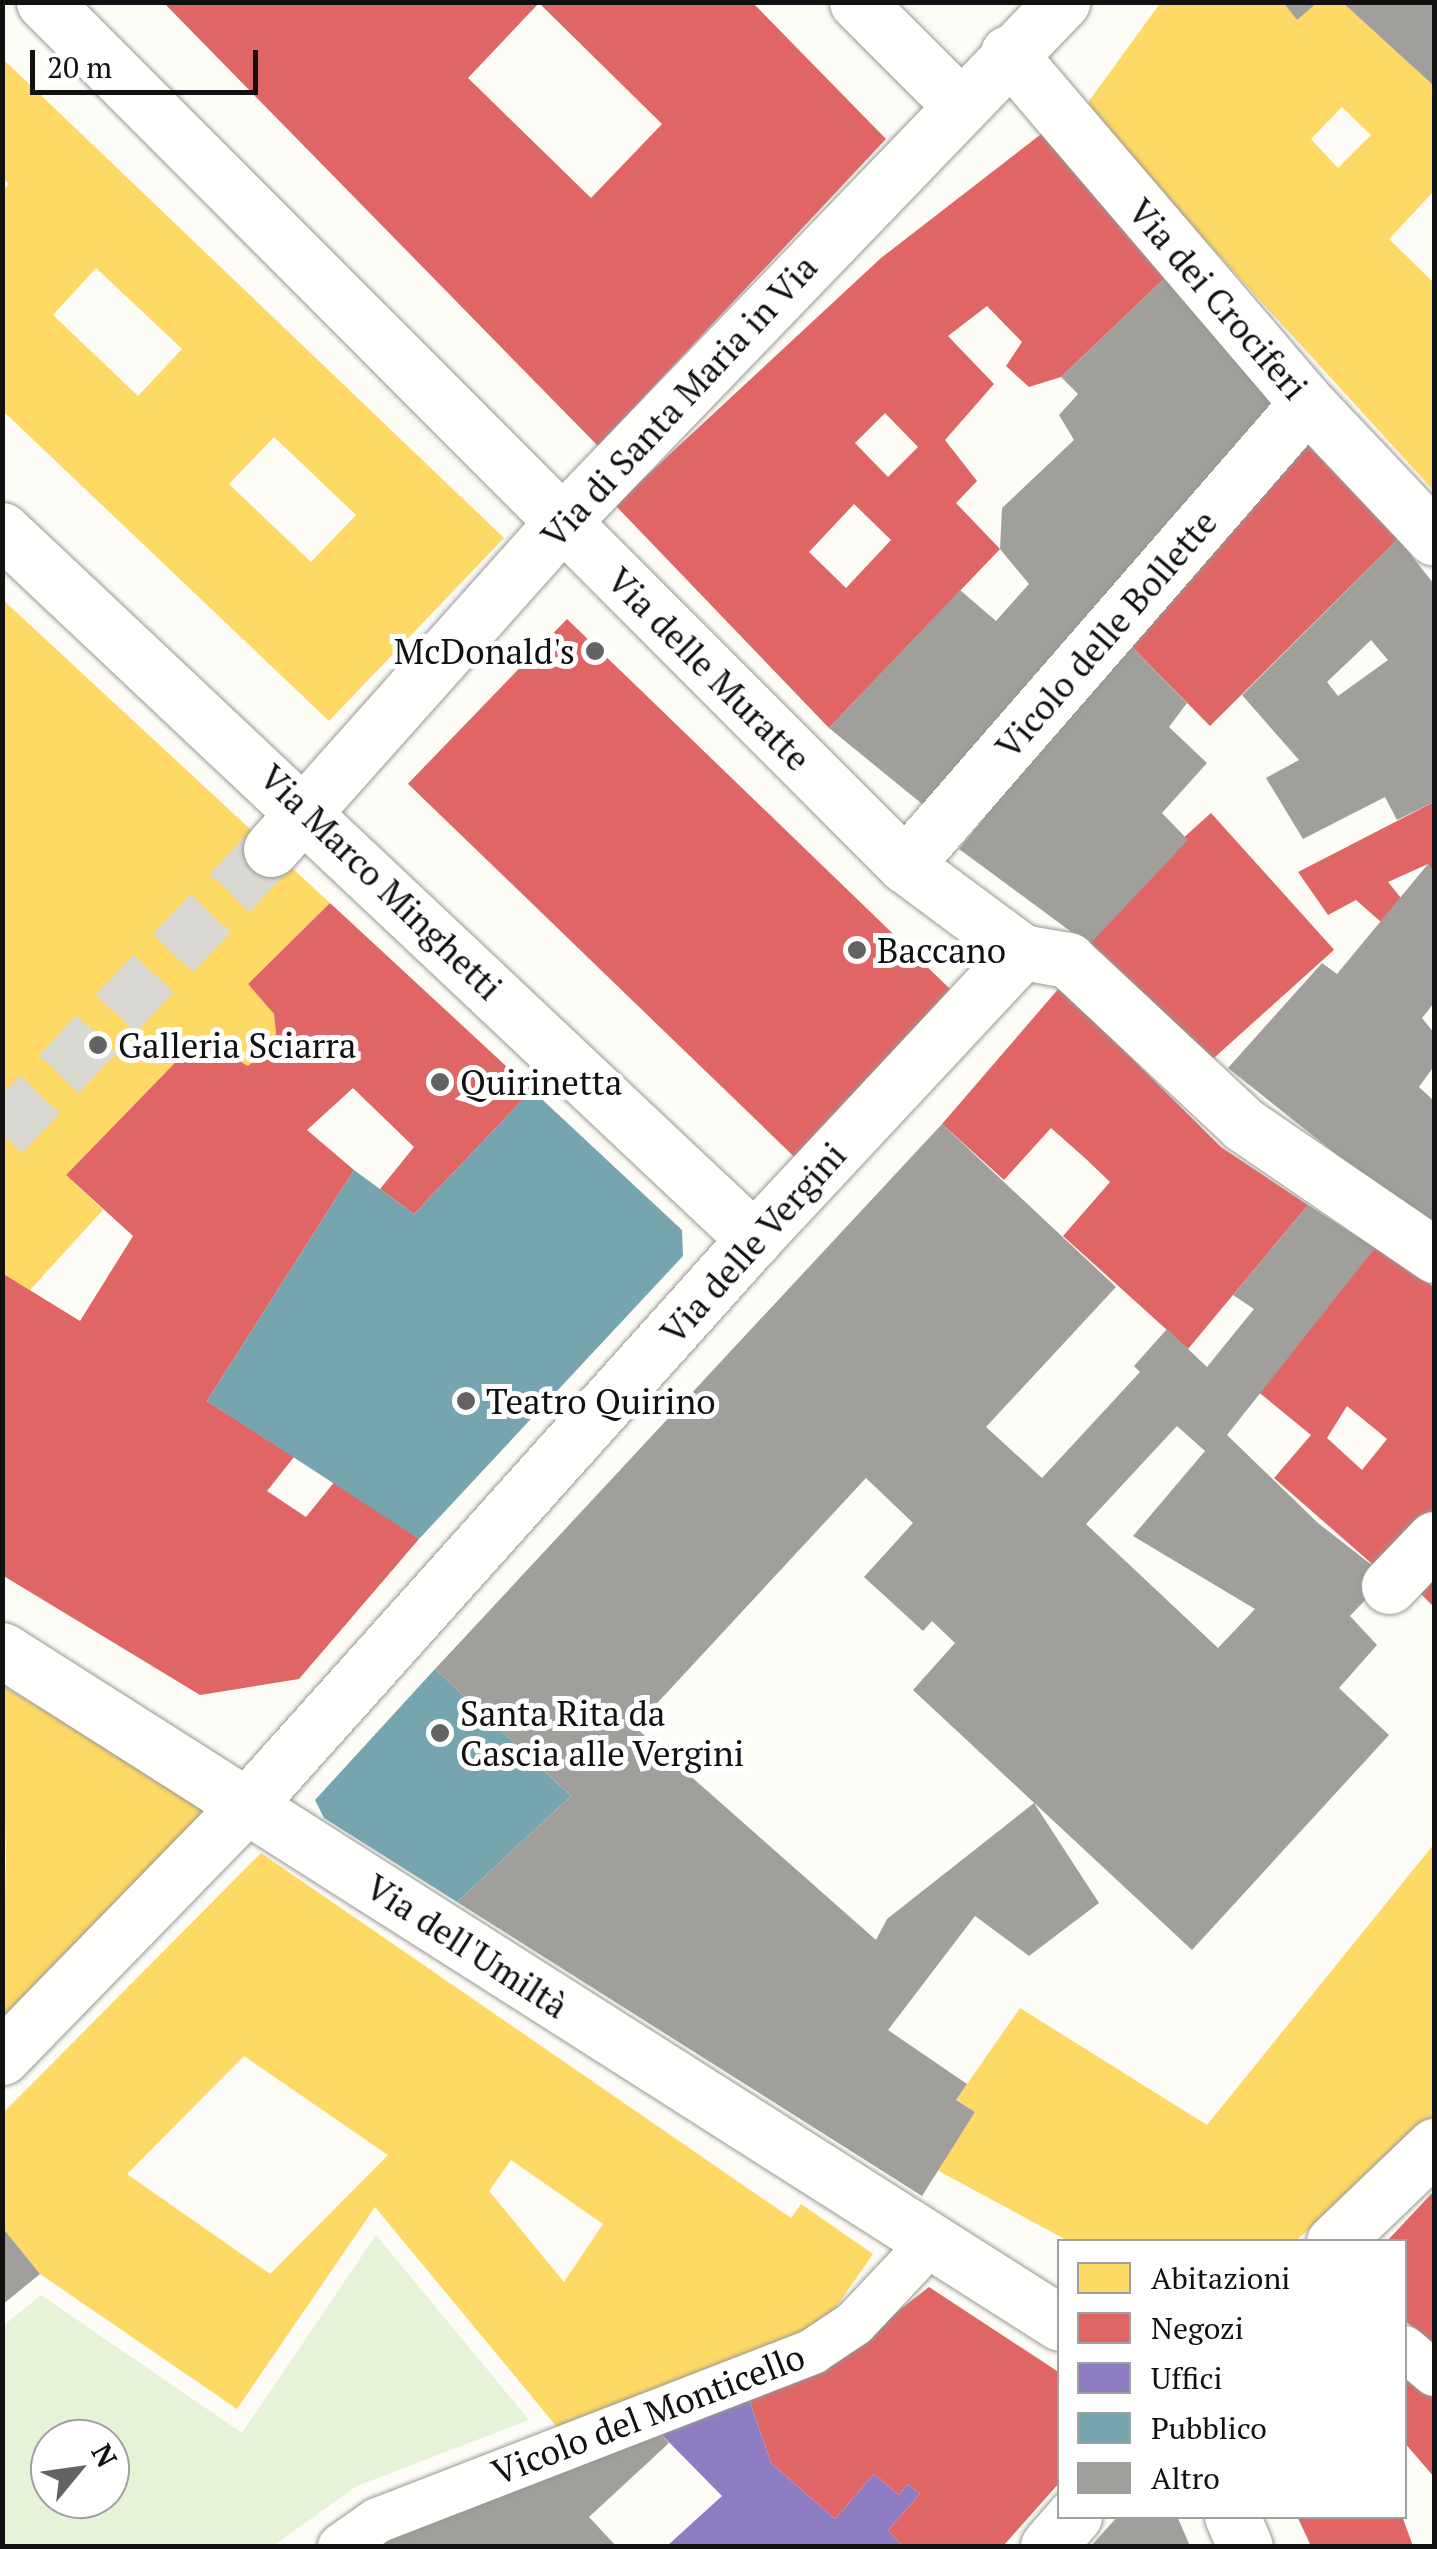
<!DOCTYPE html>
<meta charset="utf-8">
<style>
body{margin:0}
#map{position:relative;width:1437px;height:2549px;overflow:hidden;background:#fdfcf7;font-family:"PT Serif",serif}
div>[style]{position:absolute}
.green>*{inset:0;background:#e7f3d7}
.homes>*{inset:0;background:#ffd966}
.shops>*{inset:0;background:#e06666;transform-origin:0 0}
.offices>*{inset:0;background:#8e7cc3}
.public>*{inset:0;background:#76a5af}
.building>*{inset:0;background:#a19f9c}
.street-tunnel>*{height:55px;margin-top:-27.5px;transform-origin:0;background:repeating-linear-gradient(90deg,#dad9d4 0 55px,transparent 0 83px)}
.roads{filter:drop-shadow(0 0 2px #979795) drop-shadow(0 0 2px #979795)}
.lane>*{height:45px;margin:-22.5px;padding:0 22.5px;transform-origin:22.5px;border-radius:22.5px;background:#fffffe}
.street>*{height:55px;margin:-27.5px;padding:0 27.5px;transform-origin:27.5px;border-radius:27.5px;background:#fffffe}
.dots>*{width:28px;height:28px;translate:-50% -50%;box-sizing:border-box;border:5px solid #fff;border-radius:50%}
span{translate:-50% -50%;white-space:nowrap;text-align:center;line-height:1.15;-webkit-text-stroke:10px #fff;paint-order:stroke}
.street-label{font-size:35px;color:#111}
.poi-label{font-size:35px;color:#111}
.right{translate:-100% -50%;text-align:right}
.left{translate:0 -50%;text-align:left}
.frame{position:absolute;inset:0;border:5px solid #111;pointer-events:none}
.legend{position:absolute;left:1057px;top:2239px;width:350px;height:280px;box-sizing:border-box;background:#fff;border:2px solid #a0a0a0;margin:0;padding:12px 18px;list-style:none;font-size:30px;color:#111}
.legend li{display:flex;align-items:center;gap:20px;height:50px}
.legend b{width:50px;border:2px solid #a0a0a0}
.north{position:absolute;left:30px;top:2419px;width:100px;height:100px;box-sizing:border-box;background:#fff;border:2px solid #a0a0a0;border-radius:50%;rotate:61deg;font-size:28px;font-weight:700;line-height:40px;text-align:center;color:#111}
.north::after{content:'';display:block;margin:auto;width:35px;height:45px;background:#646362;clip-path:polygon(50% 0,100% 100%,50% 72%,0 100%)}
.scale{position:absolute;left:30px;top:50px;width:228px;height:45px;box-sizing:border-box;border:5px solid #111;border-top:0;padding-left:12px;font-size:30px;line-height:35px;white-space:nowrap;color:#111;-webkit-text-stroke:8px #fff;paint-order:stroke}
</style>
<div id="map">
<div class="green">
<div style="clip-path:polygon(evenodd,376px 2235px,529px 2420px,357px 2486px,273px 2546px,3px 2546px,3px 2326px,41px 2295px,242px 2433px,376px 2235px,50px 2439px,110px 2439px,110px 2499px,50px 2499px,50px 2439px)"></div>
</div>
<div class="homes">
<div style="clip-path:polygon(evenodd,1161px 2px,1283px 2px,1297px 20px,1318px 2px,1342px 2px,1434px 86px,1434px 191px,1389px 239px,1434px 283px,1434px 491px,1090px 114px,1089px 101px,1161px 2px,1342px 107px,1371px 135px,1338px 168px,1311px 139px,1342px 107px)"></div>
<div style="clip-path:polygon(evenodd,2px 58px,504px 538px,329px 721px,2px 410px,2px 191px,9px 184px,2px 178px,2px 58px,96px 268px,182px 349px,138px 396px,53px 315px,96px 268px,2px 58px,274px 437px,356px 515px,311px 562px,229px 484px,274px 437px)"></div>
<div style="clip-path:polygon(2px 599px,330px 903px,248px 984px,274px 1014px,276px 1033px,266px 1052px,248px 1066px,199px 1038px,66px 1175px,103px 1210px,30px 1290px,2px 1273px)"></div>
<div style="clip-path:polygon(2px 1685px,217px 1813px,2px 2028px,6px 1859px)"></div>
<div style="clip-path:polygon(1434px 1844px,1434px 2125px,1294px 2242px,1070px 2242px,937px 2170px,975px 2112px,956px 2100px,1020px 2008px,1207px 2125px)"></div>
<div style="clip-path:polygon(evenodd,261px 1853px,791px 2218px,801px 2204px,873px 2254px,825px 2323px,557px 2427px,375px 2207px,237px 2409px,40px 2274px,2px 2227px,2px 2114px,261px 1853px,244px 2056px,388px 2155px,270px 2274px,127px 2174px,244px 2056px,261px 1853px,511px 2160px,603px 2224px,564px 2282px,489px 2191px,511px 2160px)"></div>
</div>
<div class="shops">
<div style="clip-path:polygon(evenodd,163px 2px,752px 2px,886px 139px,598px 446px,163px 2px,539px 3px,662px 124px,591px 198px,468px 78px,539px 3px)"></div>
<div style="clip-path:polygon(evenodd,1049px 128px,1168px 275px,1061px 377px,1029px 387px,1006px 366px,1022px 342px,987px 306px,948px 336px,994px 384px,945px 440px,977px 481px,956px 503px,1000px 549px,829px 728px,615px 505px,881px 258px,1049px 128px,885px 413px,918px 447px,888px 477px,855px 443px,885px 413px,1049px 128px,854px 504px,891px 540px,846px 588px,809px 552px,854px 504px)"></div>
<div style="clip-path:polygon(1300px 437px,1398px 539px,1210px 726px,1128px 643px)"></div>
<div style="left:567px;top:619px;width:538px;height:229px;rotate:44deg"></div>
<div style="clip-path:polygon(1434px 802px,1434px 873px,1428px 864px,1388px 882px,1401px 898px,1381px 922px,1356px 900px,1328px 915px,1298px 872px)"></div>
<div style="left:1211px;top:813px;width:184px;height:180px;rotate:48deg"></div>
<div style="clip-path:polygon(330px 903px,532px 1090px,414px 1214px,380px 1189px,414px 1147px,353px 1088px,307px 1130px,354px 1170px,207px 1401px,294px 1457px,267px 1491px,306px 1517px,336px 1480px,419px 1539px,299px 1679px,200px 1695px,2px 1575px,2px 1273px,80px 1321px,133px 1236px,66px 1175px,199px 1038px,248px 1066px,266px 1052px,276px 1033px,274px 1014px,248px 984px)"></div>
<div style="clip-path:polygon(1060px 987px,1221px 1147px,1308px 1205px,1188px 1349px,1063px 1236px,1110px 1182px,1086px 1159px,1051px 1128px,1004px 1180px,942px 1124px)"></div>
<div style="clip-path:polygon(evenodd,1375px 1248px,1434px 1287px,1434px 1525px,1387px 1577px,1274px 1478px,1311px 1435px,1256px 1390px,1375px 1248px,1347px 1406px,1387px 1439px,1362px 1470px,1327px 1438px,1347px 1406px)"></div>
<div style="clip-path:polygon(1434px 1553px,1434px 1607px,1408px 1581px)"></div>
<div style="clip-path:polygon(1434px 2191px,1434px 2345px,1404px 2320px,1404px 2242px,1386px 2242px)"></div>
<div style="clip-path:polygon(929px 2287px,1060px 2373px,1060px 2482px,1003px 2546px,902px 2546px,888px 2530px,920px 2494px,908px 2484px,899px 2495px,874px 2474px,835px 2519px,771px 2463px,749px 2399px,815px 2375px)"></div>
<div style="clip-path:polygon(1404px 2370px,1434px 2395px,1434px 2477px,1404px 2442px)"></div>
<div style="clip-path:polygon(1297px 2516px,1402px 2516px,1413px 2546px,1311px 2546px)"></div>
</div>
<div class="offices">
<div style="clip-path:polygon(749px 2399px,771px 2463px,835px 2519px,874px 2474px,899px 2495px,908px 2484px,920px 2494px,888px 2530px,902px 2546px,667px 2546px,722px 2496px,659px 2432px)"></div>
</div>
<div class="public">
<div style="clip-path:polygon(532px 1090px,682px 1230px,683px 1256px,419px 1539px,207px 1401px,354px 1170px,414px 1214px)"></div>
<div style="clip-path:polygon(435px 1669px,571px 1796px,457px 1902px,324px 1818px,315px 1800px)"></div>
</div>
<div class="building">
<div style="clip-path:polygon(1283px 2px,1318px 2px,1297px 20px)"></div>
<div style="clip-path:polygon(1342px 2px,1434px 2px,1434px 86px)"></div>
<div style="clip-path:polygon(1168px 275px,1272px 405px,927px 808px,829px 728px,960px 590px,996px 621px,1029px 584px,1000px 549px,1002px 508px,1074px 440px,1059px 415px,1078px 394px,1061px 377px)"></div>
<div style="clip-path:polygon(evenodd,1398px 539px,1434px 584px,1434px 802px,1397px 820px,1385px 797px,1303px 839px,1266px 778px,1299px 760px,1242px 695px,1398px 539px,1371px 640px,1388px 660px,1338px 696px,1327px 682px,1371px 640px)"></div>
<div style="clip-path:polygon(1128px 643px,1187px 703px,1169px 727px,1207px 763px,1162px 813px,1188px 840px,1089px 945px,959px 849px)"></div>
<div style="clip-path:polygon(1428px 864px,1434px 873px,1434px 1003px,1422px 1018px,1434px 1033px,1434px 1066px,1419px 1087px,1434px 1101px,1434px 1232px,1228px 1068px,1322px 963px,1337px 974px)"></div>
<div style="clip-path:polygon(evenodd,942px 1124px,1116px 1287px,986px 1427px,1042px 1478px,1140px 1372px,1134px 1366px,1167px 1329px,1207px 1367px,1254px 1309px,1233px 1295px,1308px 1205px,1375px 1248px,1227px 1435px,1318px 1523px,1387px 1577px,1350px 1616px,1377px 1645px,1339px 1688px,1389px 1735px,1192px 1950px,913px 1690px,955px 1643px,932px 1621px,923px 1631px,864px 1577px,913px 1523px,866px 1478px,635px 1727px,876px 1940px,887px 1919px,1034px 1803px,1099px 1903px,1029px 1956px,975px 1916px,888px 2030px,967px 2084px,956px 2100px,975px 2112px,922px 2196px,457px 1902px,571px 1796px,435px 1669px,942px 1124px,1177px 1426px,1205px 1451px,1133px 1536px,1255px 1609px,1218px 1648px,1086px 1524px,1177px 1426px)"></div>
<div style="clip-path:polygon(2px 2227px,40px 2274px,2px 2305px)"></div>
<div style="clip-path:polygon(659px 2432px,669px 2443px,589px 2517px,616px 2546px,368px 2546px)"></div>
<div style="clip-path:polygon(1118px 2516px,1177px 2516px,1190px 2546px,1091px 2546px)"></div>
</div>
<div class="street-tunnel">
<div style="left:2px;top:1134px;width:392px;rotate:-46.7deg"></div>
</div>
<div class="roads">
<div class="lane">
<div style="left:1404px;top:2348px;width:39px;rotate:40deg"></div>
<div style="left:340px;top:2546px;width:45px;rotate:-35.1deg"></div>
<div style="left:377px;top:2520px;width:467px;rotate:-21.2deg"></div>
<div style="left:812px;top:2351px;width:50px;rotate:-33.7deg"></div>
<div style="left:854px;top:2323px;width:110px;rotate:-46.8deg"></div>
</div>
<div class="street">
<div style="left:44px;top:2px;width:1219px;rotate:45.07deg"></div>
<div style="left:905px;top:865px;width:146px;rotate:36.6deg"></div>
<div style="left:1022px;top:952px;width:47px;rotate:9.9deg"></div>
<div style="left:1068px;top:960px;width:240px;rotate:43.1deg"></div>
<div style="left:1243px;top:1124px;width:232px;rotate:34.4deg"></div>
<div style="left:857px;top:2px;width:144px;rotate:45deg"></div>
<div style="left:1008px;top:53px;width:460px;rotate:49.5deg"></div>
<div style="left:1307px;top:403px;width:185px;rotate:46.7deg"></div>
<div style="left:2px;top:530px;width:1034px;rotate:43.31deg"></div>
<div style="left:271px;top:849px;width:436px;rotate:-48.3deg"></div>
<div style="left:561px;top:523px;width:723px;rotate:-46.12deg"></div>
<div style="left:905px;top:865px;width:612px;rotate:-48.97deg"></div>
<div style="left:1389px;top:1586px;width:65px;rotate:-46.2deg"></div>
<div style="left:2px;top:1650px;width:1254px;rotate:32.46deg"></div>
<div style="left:2px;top:2057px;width:351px;rotate:-45.8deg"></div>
<div style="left:247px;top:1805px;width:760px;rotate:-48.15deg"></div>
<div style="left:754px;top:1239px;width:393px;rotate:-47deg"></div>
<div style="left:1334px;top:2242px;width:139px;rotate:-43.8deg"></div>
<div style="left:1232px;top:2516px;width:33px;rotate:67deg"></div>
<div style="left:1048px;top:2546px;width:40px;rotate:-49deg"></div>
</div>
</div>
<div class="dots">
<div style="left:595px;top:651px;background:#646362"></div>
<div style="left:857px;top:950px;background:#646362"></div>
<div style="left:98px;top:1045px;background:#646362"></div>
<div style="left:440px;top:1082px;background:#646362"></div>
<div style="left:466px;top:1401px;background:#646362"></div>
<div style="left:440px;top:1733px;background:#646362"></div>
</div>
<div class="street-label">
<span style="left:1218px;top:299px;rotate:49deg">Via dei Crociferi</span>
<span style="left:679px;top:401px;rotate:-47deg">Via di Santa Maria in Via</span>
<span style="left:1106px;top:634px;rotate:-49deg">Vicolo delle Bollette</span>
<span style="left:709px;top:669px;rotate:45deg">Via delle Muratte</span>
<span style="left:381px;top:882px;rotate:44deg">Via Marco Minghetti</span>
<span style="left:753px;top:1243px;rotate:-48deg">Via delle Vergini</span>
<span style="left:467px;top:1946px;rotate:33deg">Via dell'Umiltà</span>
<span style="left:648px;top:2414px;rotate:-21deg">Vicolo del Monticello</span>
</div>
<div class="poi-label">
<span class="right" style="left:575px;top:651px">McDonald's</span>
<span class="left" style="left:877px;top:950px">Baccano</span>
<span class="left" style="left:118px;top:1045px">Galleria Sciarra</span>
<span class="left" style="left:460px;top:1082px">Quirinetta</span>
<span class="left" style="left:486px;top:1401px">Teatro Quirino</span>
<span class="left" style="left:460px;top:1733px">Santa Rita da<br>Cascia alle Vergini</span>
</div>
<div class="frame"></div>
<ul class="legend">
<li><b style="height:28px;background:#ffd966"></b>Abitazioni</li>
<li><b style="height:28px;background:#e06666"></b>Negozi</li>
<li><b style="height:28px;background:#8e7cc3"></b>Uffici</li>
<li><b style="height:28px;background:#76a5af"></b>Pubblico</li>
<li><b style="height:28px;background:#a19f9c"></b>Altro</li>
</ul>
<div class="north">N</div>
<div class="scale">20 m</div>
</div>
